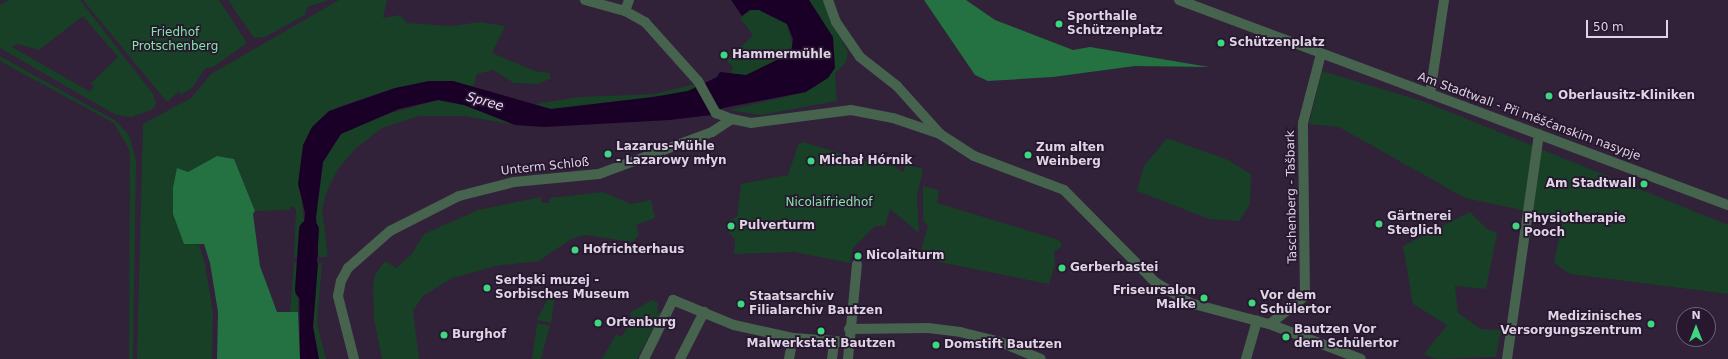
<!DOCTYPE html>
<meta charset="utf-8">
<style>
body{margin:0}
#map{position:relative;width:1728px;height:359px;overflow:hidden;background:#312139;font-family:"DejaVu Sans",sans-serif}
div>[style]{position:absolute}
.green>*{inset:0;background:#174026}
.forest>*{inset:0;background:#247142}
.water>*{inset:0;background:#1a0027}
.river>*{height:20px;margin:-10px;padding:0 10px;transform-origin:10px;border-radius:10px;background:#1a0027}
.minor>*{height:10px;margin:-5px;padding:0 5px;transform-origin:5px;border-radius:5px;background:#46634e}
.dots>*{width:11px;height:11px;translate:-50% -50%;box-sizing:border-box;border:2px solid #27172f;border-radius:50%}
span{translate:-50% -50%;white-space:nowrap;text-align:center;line-height:1.15;-webkit-text-stroke:3.5px #27172f;paint-order:stroke}
.poi-label{font-size:12px;color:#ded4e4;font-weight:700}
.left{translate:0 -50%;text-align:left}
.right{translate:-100% -50%;text-align:right}
.park-label{font-size:12px;color:#81e6a2}
.street-label{font-size:12px;color:#ded4e4}
.water-label{font-size:13px;color:#eed7fb;font-style:italic}
.north{position:absolute;left:1676px;top:307px;width:40px;height:40px;box-sizing:border-box;background:#27172f;border:1px solid #706377;border-radius:50%;rotate:0deg;font-size:11px;font-weight:700;line-height:16px;text-align:center;color:#ded4e4}
.north::after{content:'';display:block;margin:auto;width:14px;height:18px;background:#3cd77e;clip-path:polygon(50% 0,100% 100%,50% 72%,0 100%)}
.scale{position:absolute;left:1586px;top:20px;width:82px;height:18px;box-sizing:border-box;border:2px solid #ded4e4;border-top:0;padding-left:5px;font-size:12px;line-height:14px;white-space:nowrap;color:#ded4e4;-webkit-text-stroke:3px #27172f;paint-order:stroke}
</style>
<div id="map">
<div class="green">
<div style="clip-path:polygon(evenodd,9px 0,80px 0,153px 94px,156px 104px,153px 109px,132px 117px,116px 115px,0 48px,0 5px,9px 0,83px 16px,118px 57px,91px 83px,94px 86px,90px 92px,12px 47px,18px 44px,39px 50px,83px 16px)"></div>
<div style="clip-path:polygon(83px 0,219px 0,247px 43px,213px 67px,205px 68px,193px 87px,181px 95px,178px 92px,167px 102px)"></div>
<div style="clip-path:polygon(228px 0,329px 0,307px 7px,305px 15px,265px 37px,254px 38px)"></div>
<div style="clip-path:polygon(339px 0,387px 0,383px 18px,400px 15px,407px 23px,452px 26px,479px 22px,505px 26px,492px 53px,535px 71px,550px 73px,550px 79px,538px 84px,514px 83px,493px 70px,477px 74px,473px 87px,453px 81px,395px 88px,338px 107px,302px 204px,305px 230px,301px 257px,294px 257px,296px 209px,292px 206px,289px 210px,255px 211px,234px 159px,217px 156px,188px 172px,184px 243px,199px 245px,205px 264px,213px 312px,212px 359px,137px 359px,143px 124px,191px 98px,211px 74px)"></div>
<div style="clip-path:polygon(809px 0,823px 0,848px 52px,846px 62px,835px 73px,837px 101px,761px 115px,729px 110px,806px 92px,817px 15px)"></div>
<div style="clip-path:polygon(750px 10px,759px 10px,787px 24px,793px 47px,791px 53px,770px 66px,746px 75px,730px 74px,733px 68px,727px 61px,753px 35px,740px 18px)"></div>
<div style="clip-path:polygon(0 56px,116px 121px,129px 135px,136px 161px,133px 359px,129px 359px,130px 151px,114px 123px,0 61px)"></div>
<div style="clip-path:polygon(1322px 71px,1425px 102px,1728px 225px,1728px 294px,1570px 274px,1554px 263px,1561px 227px,1535px 213px,1465px 198px,1339px 127px,1309px 124px)"></div>
<div style="clip-path:polygon(694px 84px,696px 87px,688px 91px,653px 97px,551px 109px,530px 105px,579px 97px,655px 94px)"></div>
<div style="clip-path:polygon(438px 100px,464px 105px,515px 125px,465px 116px,419px 116px,382px 128px,355px 149px,338px 169px,327px 191px,322px 209px,328px 257px,318px 257px,316px 217px,323px 162px,341px 134px,377px 117px)"></div>
<div style="clip-path:polygon(1167px 138px,1228px 160px,1251px 174px,1250px 204px,1239px 221px,1209px 219px,1137px 191px,1144px 166px)"></div>
<div style="clip-path:polygon(803px 142px,879px 165px,882px 158px,903px 172px,906px 164px,923px 169px,917px 197px,919px 233px,890px 209px,885px 226px,875px 226px,853px 248px,850px 263px,794px 252px,734px 254px,735px 239px,725px 228px,728px 221px,737px 217px,741px 184px,788px 175px,798px 145px)"></div>
<div style="clip-path:polygon(923px 186px,939px 190px,937px 203px,1059px 240px,1062px 246px,1054px 252px,1055px 264px,1049px 284px,919px 258px,928px 226px,923px 220px)"></div>
<div style="clip-path:polygon(603px 192px,631px 204px,651px 200px,655px 218px,636px 225px,639px 235px,633px 242px,585px 235px,571px 239px,539px 261px,496px 266px,452px 278px,423px 296px,413px 311px,419px 359px,382px 359px,374px 319px,373px 286px,375px 275px,385px 261px,396px 268px,411px 255px,424px 234px,478px 210px,541px 197px,542px 203px,549px 203px,550px 198px)"></div>
<div style="clip-path:polygon(1470px 212px,1487px 229px,1497px 233px,1486px 289px,1455px 286px,1458px 313px,1481px 329px,1501px 330px,1496px 357px,1437px 359px,1424px 354px,1447px 325px,1413px 304px,1403px 246px)"></div>
<div style="clip-path:polygon(294px 262px,299px 262px,298px 312px,290px 312px)"></div>
<div style="clip-path:polygon(318px 263px,322px 263px,317px 323px,326px 359px,319px 359px,313px 327px)"></div>
<div style="clip-path:polygon(550px 294px,555px 296px,551px 323px,537px 320px)"></div>
<div style="clip-path:polygon(652px 300px,658px 303px,657px 314px,662px 311px,637px 359px,602px 359px,616px 334px,622px 337px,631px 320px,631px 312px)"></div>
<div style="clip-path:polygon(537px 323px,550px 326px,541px 359px,532px 359px)"></div>
</div>
<div class="forest">
<div style="clip-path:polygon(924px 0,966px 0,995px 20px,1073px 50px,1090px 47px,1209px 67px,1135px 66px,1053px 77px,988px 81px,975px 75px)"></div>
<div style="clip-path:polygon(217px 156px,234px 159px,255px 211px,253px 214px,260px 266px,277px 312px,298px 312px,300px 359px,217px 359px,218px 312px,210px 263px,204px 244px,184px 244px,173px 214px,173px 188px,177px 168px,188px 172px)"></div>
</div>
<div class="water">
<div style="clip-path:polygon(731px 0,809px 0,833px 37px,835px 68px,828px 78px,806px 92px,723px 108px,712px 115px,669px 120px,544px 127px,515px 125px,464px 105px,438px 100px,399px 109px,341px 134px,323px 162px,316px 217px,318px 257px,301px 257px,305px 213px,298px 184px,303px 145px,312px 127px,329px 111px,395px 88px,429px 81px,453px 81px,551px 109px,653px 97px,688px 91px,717px 77px,720px 72px,746px 75px,791px 53px,793px 39px,787px 24px,759px 10px,750px 10px,742px 16px)"></div>
<div style="clip-path:polygon(299px 262px,318px 263px,313px 327px,319px 359px,300px 359px)"></div>
</div>
<div class="river">
<div style="left:305px;top:290px;width:60px;rotate:-86.2deg"></div>
</div>
<div class="minor">
<div style="left:585px;top:0;width:41px;rotate:15.4deg"></div>
<div style="left:625px;top:11px;width:23px;rotate:29deg"></div>
<div style="left:645px;top:22px;width:79px;rotate:48.1deg"></div>
<div style="left:698px;top:81px;width:37px;rotate:61deg"></div>
<div style="left:716px;top:113px;width:17px;rotate:21deg"></div>
<div style="left:732px;top:119px;width:19px;rotate:12deg"></div>
<div style="left:751px;top:123px;width:101px;rotate:-7.4deg"></div>
<div style="left:851px;top:110px;width:43px;rotate:10.8deg"></div>
<div style="left:893px;top:118px;width:50px;rotate:18.8deg"></div>
<div style="left:828px;top:0;width:23px;rotate:70deg"></div>
<div style="left:836px;top:22px;width:42px;rotate:55.6deg"></div>
<div style="left:860px;top:57px;width:47px;rotate:38.1deg"></div>
<div style="left:897px;top:86px;width:64px;rotate:48.1deg"></div>
<div style="left:940px;top:134px;width:40px;rotate:32.9deg"></div>
<div style="left:974px;top:156px;width:96px;rotate:20.7deg"></div>
<div style="left:1064px;top:190px;width:129px;rotate:45.3deg"></div>
<div style="left:1155px;top:282px;width:41px;rotate:31deg"></div>
<div style="left:1190px;top:303px;width:85px;rotate:15deg"></div>
<div style="left:1272px;top:325px;width:95px;rotate:20.9deg"></div>
<div style="left:1179px;top:0;width:586px;rotate:20.48deg"></div>
<div style="left:625px;top:11px;width:12px;rotate:-70deg"></div>
<div style="left:1430px;top:94px;width:95px;rotate:-81.5deg"></div>
<div style="left:1270px;top:324px;width:45px;rotate:-38.7deg"></div>
<div style="left:1305px;top:296px;width:173px;rotate:-90.7deg"></div>
<div style="left:1303px;top:123px;width:71px;rotate:-75.4deg"></div>
<div style="left:849px;top:329px;width:79px;rotate:-0.7deg"></div>
<div style="left:928px;top:328px;width:32px;rotate:7deg"></div>
<div style="left:960px;top:332px;width:41px;rotate:14deg"></div>
<div style="left:1000px;top:342px;width:44px;rotate:22.5deg"></div>
<div style="left:354px;top:359px;width:65px;rotate:-104.3deg"></div>
<div style="left:338px;top:296px;width:15px;rotate:-79deg"></div>
<div style="left:341px;top:281px;width:15px;rotate:-62deg"></div>
<div style="left:348px;top:268px;width:56px;rotate:-41.4deg"></div>
<div style="left:390px;top:231px;width:77px;rotate:-26.9deg"></div>
<div style="left:459px;top:196px;width:57px;rotate:-14.3deg"></div>
<div style="left:514px;top:182px;width:85px;rotate:-5.4deg"></div>
<div style="left:599px;top:174px;width:121px;rotate:-20.4deg"></div>
<div style="left:712px;top:132px;width:24px;rotate:-33deg"></div>
<div style="left:644px;top:359px;width:66px;rotate:-63.8deg"></div>
<div style="left:673px;top:300px;width:66px;rotate:22.3deg"></div>
<div style="left:734px;top:325px;width:60px;rotate:12.4deg"></div>
<div style="left:793px;top:338px;width:56px;rotate:4.1deg"></div>
<div style="left:680px;top:359px;width:53px;rotate:-62.9deg"></div>
<div style="left:789px;top:359px;width:21px;rotate:-79deg"></div>
<div style="left:832px;top:359px;width:17px;rotate:-83deg"></div>
<div style="left:834px;top:342px;width:7px"></div>
<div style="left:848px;top:359px;width:95px;rotate:-84.6deg"></div>
<div style="left:1246px;top:359px;width:40px;rotate:-74deg"></div>
<div style="left:1507px;top:359px;width:227px;rotate:-81.9deg"></div>
</div>
<div class="dots">
<div style="left:1059px;top:24px;background:#3cd77e"></div>
<div style="left:1221px;top:43px;background:#3cd77e"></div>
<div style="left:724px;top:55px;background:#3cd77e"></div>
<div style="left:1549px;top:96px;background:#3cd77e"></div>
<div style="left:608px;top:154px;background:#3cd77e"></div>
<div style="left:1028px;top:155px;background:#3cd77e"></div>
<div style="left:811px;top:161px;background:#3cd77e"></div>
<div style="left:1644px;top:184px;background:#3cd77e"></div>
<div style="left:1379px;top:224px;background:#3cd77e"></div>
<div style="left:731px;top:226px;background:#3cd77e"></div>
<div style="left:1516px;top:226px;background:#3cd77e"></div>
<div style="left:575px;top:250px;background:#3cd77e"></div>
<div style="left:858px;top:256px;background:#3cd77e"></div>
<div style="left:1062px;top:268px;background:#3cd77e"></div>
<div style="left:487px;top:288px;background:#3cd77e"></div>
<div style="left:1204px;top:298px;background:#3cd77e"></div>
<div style="left:1252px;top:303px;background:#3cd77e"></div>
<div style="left:741px;top:304px;background:#3cd77e"></div>
<div style="left:598px;top:323px;background:#3cd77e"></div>
<div style="left:1651px;top:324px;background:#3cd77e"></div>
<div style="left:821px;top:331px;background:#3cd77e"></div>
<div style="left:444px;top:335px;background:#3cd77e"></div>
<div style="left:1286px;top:337px;background:#3cd77e"></div>
<div style="left:936px;top:345px;background:#3cd77e"></div>
</div>
<div class="poi-label">
<span class="left" style="left:1067px;top:24px">Sporthalle<br>Schützenplatz</span>
<span class="left" style="left:1229px;top:43px">Schützenplatz</span>
<span class="left" style="left:732px;top:55px">Hammermühle</span>
<span class="left" style="left:1558px;top:96px">Oberlausitz-Kliniken</span>
<span class="left" style="left:616px;top:154px">Lazarus-Mühle<br>- Lazarowy młyn</span>
<span class="left" style="left:1036px;top:155px">Zum alten<br>Weinberg</span>
<span class="left" style="left:819px;top:161px">Michał Hórnik</span>
<span class="right" style="left:1636px;top:184px">Am Stadtwall</span>
<span class="left" style="left:1387px;top:224px">Gärtnerei<br>Steglich</span>
<span class="left" style="left:1524px;top:226px">Physiotherapie<br>Pooch</span>
<span class="left" style="left:739px;top:226px">Pulverturm</span>
<span class="left" style="left:583px;top:250px">Hofrichterhaus</span>
<span class="left" style="left:866px;top:256px">Nicolaiturm</span>
<span class="left" style="left:1070px;top:268px">Gerberbastei</span>
<span class="left" style="left:495px;top:288px">Serbski muzej -<br>Sorbisches Museum</span>
<span class="right" style="left:1196px;top:298px">Friseursalon<br>Malke</span>
<span class="left" style="left:1260px;top:303px">Vor dem<br>Schülertor</span>
<span class="left" style="left:749px;top:304px">Staatsarchiv<br>Filialarchiv Bautzen</span>
<span class="right" style="left:1642px;top:324px">Medizinisches<br>Versorgungszentrum</span>
<span class="left" style="left:606px;top:323px">Ortenburg</span>
<span class="left" style="left:1294px;top:337px">Bautzen Vor<br>dem Schülertor</span>
<span class="left" style="left:452px;top:335px">Burghof</span>
<span style="left:821px;top:344px">Malwerkstatt Bautzen</span>
<span class="left" style="left:944px;top:345px">Domstift Bautzen</span>
</div>
<div class="park-label">
<span style="left:175px;top:40px">Friedhof<br>Protschenberg</span>
<span style="left:829px;top:203px">Nicolaifriedhof</span>
</div>
<div class="street-label">
<span style="left:1529px;top:117px;rotate:20deg">Am Stadtwall - Při měšćanskim nasypje</span>
<span style="left:545px;top:167px;rotate:-6deg">Unterm Schloß</span>
<span style="left:1292px;top:197px;rotate:-91deg">Taschenberg - Tašbark</span>
</div>
<div class="water-label">
<span style="left:485px;top:102px;rotate:16deg">Spree</span>
</div>
<div class="north">N</div>
<div class="scale">50 m</div>
</div>
